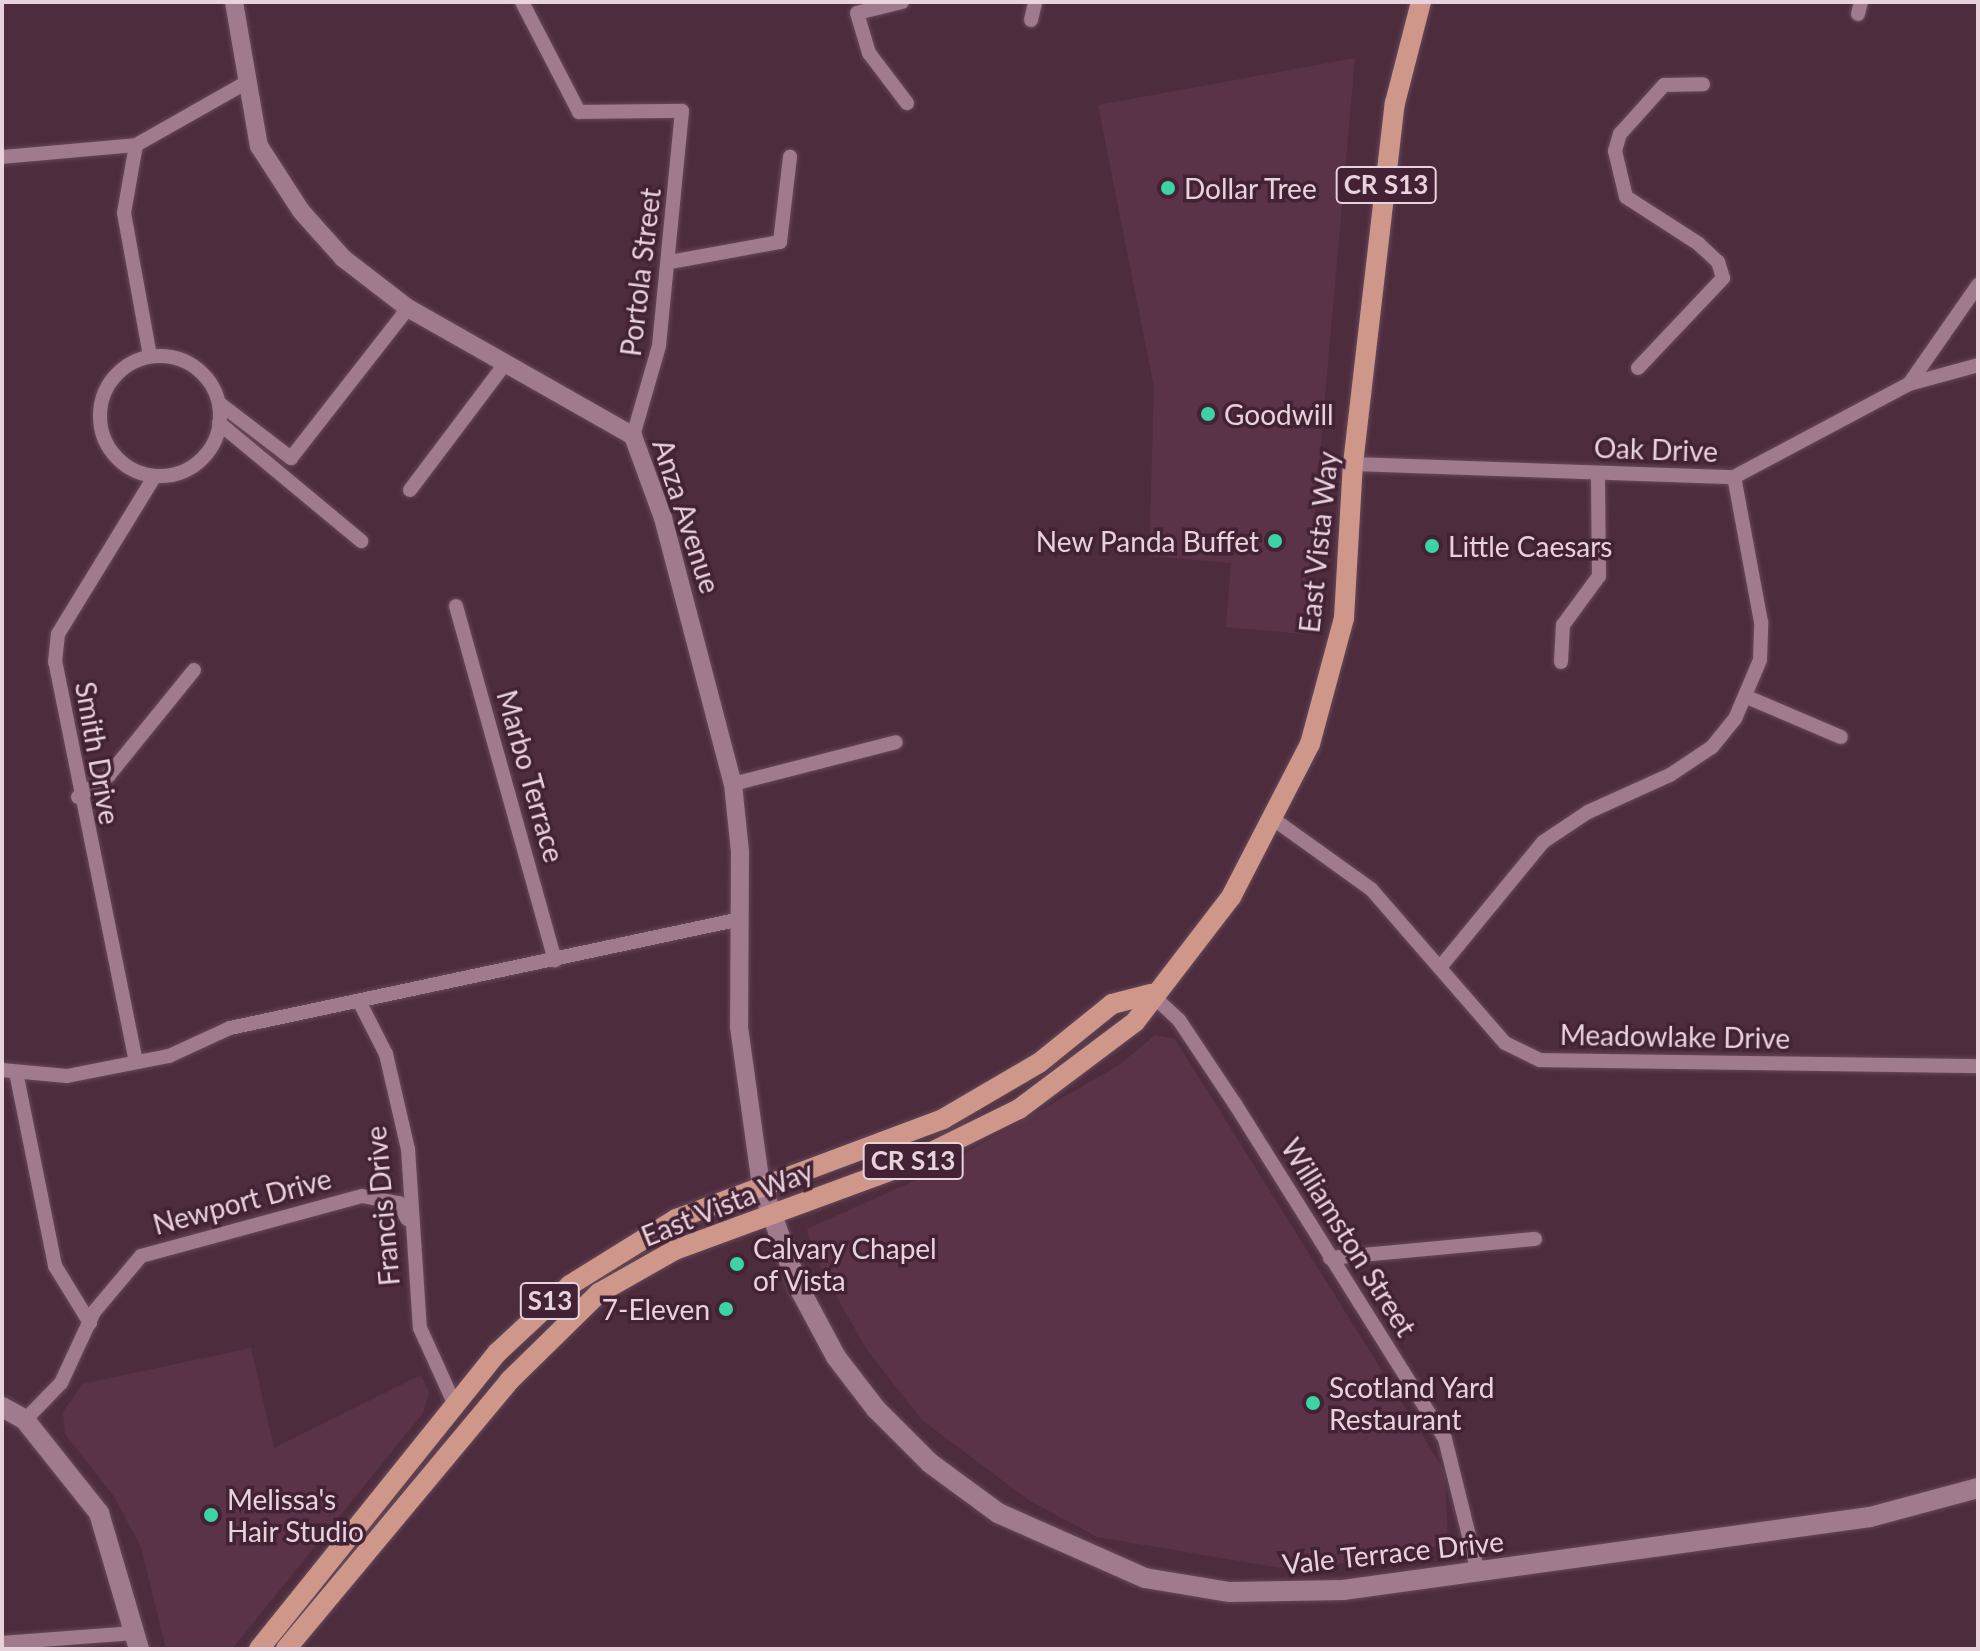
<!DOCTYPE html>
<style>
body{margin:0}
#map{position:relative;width:1980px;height:1651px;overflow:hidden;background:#4d2c3e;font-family:Lato,sans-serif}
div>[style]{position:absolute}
.built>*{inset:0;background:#5b3349}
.roads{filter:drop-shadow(0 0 2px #654958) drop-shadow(0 0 2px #654958)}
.minor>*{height:14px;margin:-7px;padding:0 7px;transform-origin:7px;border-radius:7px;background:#a07a8d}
.minor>.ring{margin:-7px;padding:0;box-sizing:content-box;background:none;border:14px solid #a07a8d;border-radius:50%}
.tertiary>*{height:18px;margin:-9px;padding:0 9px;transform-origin:9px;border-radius:9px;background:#a07a8d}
.secondary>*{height:20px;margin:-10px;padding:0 10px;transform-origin:10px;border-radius:10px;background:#a07a8d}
.primary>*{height:20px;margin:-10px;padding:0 10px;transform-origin:10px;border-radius:10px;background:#cf978a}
.dots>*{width:22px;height:22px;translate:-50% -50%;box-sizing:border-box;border:4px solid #422234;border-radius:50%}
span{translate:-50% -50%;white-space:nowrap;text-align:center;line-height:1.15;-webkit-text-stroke:7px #422234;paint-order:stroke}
.shield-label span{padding:2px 6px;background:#422234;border:2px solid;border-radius:6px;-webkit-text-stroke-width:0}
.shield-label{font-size:26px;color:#e8d2dc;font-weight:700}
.poi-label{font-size:28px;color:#e8d2dc}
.left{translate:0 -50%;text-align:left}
.right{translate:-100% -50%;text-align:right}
.street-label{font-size:28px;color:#e8d2dc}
.frame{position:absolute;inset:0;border:4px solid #e8d2dc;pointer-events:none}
</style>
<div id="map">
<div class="built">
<div style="clip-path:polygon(1355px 58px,1304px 634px,1226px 627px,1231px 563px,1149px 556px,1154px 387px,1098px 105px)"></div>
<div style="clip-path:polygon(1155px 1035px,1175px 1039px,1445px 1472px,1448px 1544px,1299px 1571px,1097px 1537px,1030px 1501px,922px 1420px,867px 1350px,815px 1258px,807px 1229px,925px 1176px,1118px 1066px)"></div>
<div style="clip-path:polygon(251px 1348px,274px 1448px,421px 1375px,429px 1392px,423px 1413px,232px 1649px,166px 1649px,141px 1547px,113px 1495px,65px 1434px,63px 1412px,82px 1384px)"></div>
</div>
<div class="roads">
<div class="minor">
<div style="left:522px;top:2px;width:124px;rotate:62.6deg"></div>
<div style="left:579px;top:112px;width:103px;rotate:-0.6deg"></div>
<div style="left:682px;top:111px;width:236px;rotate:95.6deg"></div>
<div style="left:659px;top:346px;width:94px;rotate:106.1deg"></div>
<div style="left:902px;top:2px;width:46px;rotate:166.3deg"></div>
<div style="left:857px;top:13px;width:42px;rotate:73.3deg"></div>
<div style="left:869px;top:53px;width:63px;rotate:52.8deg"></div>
<div style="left:1858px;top:14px;width:12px;rotate:-76deg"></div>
<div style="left:1031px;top:20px;width:18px;rotate:-77deg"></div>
<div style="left:2px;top:157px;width:135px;rotate:-5.1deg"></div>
<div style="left:670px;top:262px;width:112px;rotate:-10.3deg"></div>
<div style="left:780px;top:242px;width:86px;rotate:-83.3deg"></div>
<div style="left:150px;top:356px;width:145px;rotate:-100.3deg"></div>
<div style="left:124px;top:213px;width:69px;rotate:-80deg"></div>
<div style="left:136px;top:145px;width:124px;rotate:-29.5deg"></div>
<div class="ring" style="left:100px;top:356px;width:106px;height:106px"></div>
<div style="left:1638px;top:368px;width:124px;rotate:-46.6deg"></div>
<div style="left:1723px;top:278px;width:17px;rotate:-107deg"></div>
<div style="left:1718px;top:262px;width:26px;rotate:-137deg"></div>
<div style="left:1699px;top:244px;width:87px;rotate:-147.2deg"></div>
<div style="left:1626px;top:197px;width:47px;rotate:-103.4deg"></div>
<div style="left:1615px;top:151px;width:18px;rotate:-74deg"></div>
<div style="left:1620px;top:134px;width:66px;rotate:-48.1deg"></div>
<div style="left:1664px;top:85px;width:39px;rotate:-1deg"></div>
<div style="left:1909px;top:384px;width:121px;rotate:-55.1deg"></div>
<div style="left:219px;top:403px;width:91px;rotate:37.4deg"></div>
<div style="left:291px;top:458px;width:190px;rotate:-52deg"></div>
<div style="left:219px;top:423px;width:185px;rotate:39.7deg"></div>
<div style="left:1353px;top:464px;width:381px;rotate:2deg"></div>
<div style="left:1734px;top:477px;width:198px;rotate:-28deg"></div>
<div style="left:1909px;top:384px;width:72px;rotate:-15.4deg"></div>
<div style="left:410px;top:490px;width:158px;rotate:-53deg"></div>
<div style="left:456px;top:606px;width:368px;rotate:74.4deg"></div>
<div style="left:1561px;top:662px;width:37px;rotate:-87deg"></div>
<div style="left:1563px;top:625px;width:61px;rotate:-53.7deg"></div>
<div style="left:1599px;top:576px;width:102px;rotate:-90.6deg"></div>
<div style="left:1747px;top:697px;width:102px;rotate:23.1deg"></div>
<div style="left:733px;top:784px;width:168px;rotate:-14.4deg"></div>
<div style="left:78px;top:797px;width:38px;rotate:-35deg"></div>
<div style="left:109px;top:775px;width:135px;rotate:-51deg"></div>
<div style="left:1276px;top:821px;width:117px;rotate:35.6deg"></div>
<div style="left:1371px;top:889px;width:204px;rotate:49deg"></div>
<div style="left:1505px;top:1043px;width:39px;rotate:26deg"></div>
<div style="left:1540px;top:1060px;width:438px;rotate:0.8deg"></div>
<div style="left:1442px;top:965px;width:159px;rotate:-50.6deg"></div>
<div style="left:1543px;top:842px;width:54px;rotate:-33.7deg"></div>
<div style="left:1588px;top:812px;width:90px;rotate:-24.3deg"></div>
<div style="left:1670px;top:775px;width:50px;rotate:-33.7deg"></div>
<div style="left:1712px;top:747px;width:36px;rotate:-51deg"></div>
<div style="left:1735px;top:719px;width:64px;rotate:-67deg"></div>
<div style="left:1760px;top:660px;width:38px;rotate:-88deg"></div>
<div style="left:1761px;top:622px;width:147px;rotate:-100.5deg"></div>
<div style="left:1151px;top:994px;width:38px;rotate:43deg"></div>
<div style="left:1179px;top:1020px;width:101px;rotate:56.3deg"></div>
<div style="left:1235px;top:1104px;width:395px;rotate:57.9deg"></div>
<div style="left:1445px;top:1439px;width:137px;rotate:76.1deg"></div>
<div style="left:359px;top:1001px;width:59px;rotate:63deg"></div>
<div style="left:386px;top:1054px;width:98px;rotate:77deg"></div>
<div style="left:408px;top:1149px;width:179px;rotate:86.2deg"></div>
<div style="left:420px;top:1328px;width:85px;rotate:65.6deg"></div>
<div style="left:136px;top:1062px;width:408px;rotate:-101.4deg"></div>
<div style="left:55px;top:662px;width:28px;rotate:-84deg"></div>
<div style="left:58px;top:634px;width:185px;rotate:-58.5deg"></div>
<div style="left:2px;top:1070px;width:65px;rotate:5.3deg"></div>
<div style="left:67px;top:1076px;width:104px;rotate:-11.1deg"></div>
<div style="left:169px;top:1056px;width:67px;rotate:-24.7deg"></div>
<div style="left:230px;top:1028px;width:517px;rotate:-12.05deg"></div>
<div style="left:16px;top:1072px;width:198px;rotate:78.6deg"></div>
<div style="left:55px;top:1266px;width:67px;rotate:58.4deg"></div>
<div style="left:1330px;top:1258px;width:206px;rotate:-5.3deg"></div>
<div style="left:25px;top:1420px;width:52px;rotate:-45.8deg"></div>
<div style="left:61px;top:1383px;width:78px;rotate:-65.1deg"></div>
<div style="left:94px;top:1312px;width:73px;rotate:-50deg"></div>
<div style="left:141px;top:1256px;width:229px;rotate:-15.2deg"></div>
<div style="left:362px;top:1196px;width:38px;rotate:11deg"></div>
<div style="left:399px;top:1203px;width:18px;rotate:63deg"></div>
<div style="left:2px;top:1643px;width:132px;rotate:-4.3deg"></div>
</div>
<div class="tertiary">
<div style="left:234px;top:2px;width:146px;rotate:80.2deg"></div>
<div style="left:259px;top:146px;width:77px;rotate:57.1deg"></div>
<div style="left:301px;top:211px;width:63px;rotate:48.2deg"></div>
<div style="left:343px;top:258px;width:82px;rotate:37.6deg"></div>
<div style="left:408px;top:308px;width:259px;rotate:29.6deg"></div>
<div style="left:633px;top:436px;width:87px;rotate:69.9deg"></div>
<div style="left:663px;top:518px;width:275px;rotate:75.3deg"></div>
<div style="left:733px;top:784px;width:68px;rotate:84.1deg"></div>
<div style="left:740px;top:852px;width:175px;rotate:90.3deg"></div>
<div style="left:739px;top:1027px;width:160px;rotate:82.1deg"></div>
</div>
<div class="secondary">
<div style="left:761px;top:1185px;width:108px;rotate:69.9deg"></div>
<div style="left:798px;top:1286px;width:81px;rotate:61.8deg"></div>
<div style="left:836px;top:1357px;width:66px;rotate:52.4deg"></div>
<div style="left:876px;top:1409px;width:76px;rotate:45deg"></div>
<div style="left:930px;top:1463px;width:84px;rotate:36.3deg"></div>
<div style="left:998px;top:1513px;width:161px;rotate:23.9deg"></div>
<div style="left:1145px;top:1578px;width:86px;rotate:9.4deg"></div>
<div style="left:1230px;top:1592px;width:113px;rotate:-1deg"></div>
<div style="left:1343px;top:1590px;width:532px;rotate:-7.89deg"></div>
<div style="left:1870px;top:1517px;width:112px;rotate:-15deg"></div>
<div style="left:2px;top:1407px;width:26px;rotate:29deg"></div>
<div style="left:25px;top:1420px;width:119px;rotate:51.5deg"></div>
<div style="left:99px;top:1513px;width:142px;rotate:73.6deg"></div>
</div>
<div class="primary">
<div style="left:259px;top:1649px;width:381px;rotate:-51.2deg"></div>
<div style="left:498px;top:1352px;width:98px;rotate:-42.9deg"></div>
<div style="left:570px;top:1285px;width:125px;rotate:-31.9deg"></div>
<div style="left:676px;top:1219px;width:285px;rotate:-20.5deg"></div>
<div style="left:943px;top:1119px;width:111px;rotate:-30.3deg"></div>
<div style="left:1039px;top:1063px;width:94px;rotate:-38.9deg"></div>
<div style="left:1112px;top:1004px;width:40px;rotate:-14.4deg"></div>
<div style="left:286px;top:1649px;width:349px;rotate:-50.2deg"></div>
<div style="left:509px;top:1381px;width:126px;rotate:-44.4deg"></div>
<div style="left:599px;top:1293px;width:87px;rotate:-29.5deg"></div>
<div style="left:675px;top:1250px;width:243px;rotate:-20.2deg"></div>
<div style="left:903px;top:1166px;width:129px;rotate:-26.2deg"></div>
<div style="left:1019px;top:1109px;width:145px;rotate:-36.9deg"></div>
<div style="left:1135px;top:1022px;width:158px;rotate:-52.5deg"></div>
<div style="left:1231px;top:897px;width:172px;rotate:-62.7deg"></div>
<div style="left:1310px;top:744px;width:131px;rotate:-74.9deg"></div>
<div style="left:1344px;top:618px;width:154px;rotate:-86.7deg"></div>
<div style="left:1353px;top:464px;width:363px;rotate:-83.4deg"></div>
<div style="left:1395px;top:103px;width:104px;rotate:-75.6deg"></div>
</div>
</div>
<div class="dots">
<div style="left:1168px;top:188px;background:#3cd4a4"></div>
<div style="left:1208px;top:414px;background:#3cd4a4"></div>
<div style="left:1275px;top:541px;background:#3cd4a4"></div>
<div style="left:1432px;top:546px;background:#3cd4a4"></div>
<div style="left:737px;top:1264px;background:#3cd4a4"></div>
<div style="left:726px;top:1309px;background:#3cd4a4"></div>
<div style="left:1313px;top:1403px;background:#3cd4a4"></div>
<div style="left:211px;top:1515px;background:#3cd4a4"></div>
</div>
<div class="shield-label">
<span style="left:1386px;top:185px">CR S13</span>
<span style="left:913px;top:1161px">CR S13</span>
<span style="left:550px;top:1301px">S13</span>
</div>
<div class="poi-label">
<span class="left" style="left:1184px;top:188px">Dollar Tree</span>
<span class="left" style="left:1224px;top:414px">Goodwill</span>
<span class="right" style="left:1259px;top:541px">New Panda Buffet</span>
<span class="left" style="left:1448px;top:546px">Little Caesars</span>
<span class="left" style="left:753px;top:1264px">Calvary Chapel<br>of Vista</span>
<span class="right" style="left:710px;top:1309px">7-Eleven</span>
<span class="left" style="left:1329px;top:1403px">Scotland Yard<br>Restaurant</span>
<span class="left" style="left:227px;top:1515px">Melissa's<br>Hair Studio</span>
</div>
<div class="street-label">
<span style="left:640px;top:272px;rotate:-83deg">Portola Street</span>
<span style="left:1656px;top:449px;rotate:2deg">Oak Drive</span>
<span style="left:687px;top:516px;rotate:72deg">Anza Avenue</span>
<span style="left:1318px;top:542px;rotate:-84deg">East Vista Way</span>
<span style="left:98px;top:753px;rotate:80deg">Smith Drive</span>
<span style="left:531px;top:776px;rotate:74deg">Marbo Terrace</span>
<span style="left:1675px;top:1036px;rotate:1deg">Meadowlake Drive</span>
<span style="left:242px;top:1201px;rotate:-15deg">Newport Drive</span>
<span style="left:727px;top:1203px;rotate:-22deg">East Vista Way</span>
<span style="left:382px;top:1206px;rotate:-95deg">Francis Drive</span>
<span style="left:1349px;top:1237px;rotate:58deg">Williamston Street</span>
<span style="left:1393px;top:1552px;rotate:-6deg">Vale Terrace Drive</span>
</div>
<div class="frame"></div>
</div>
